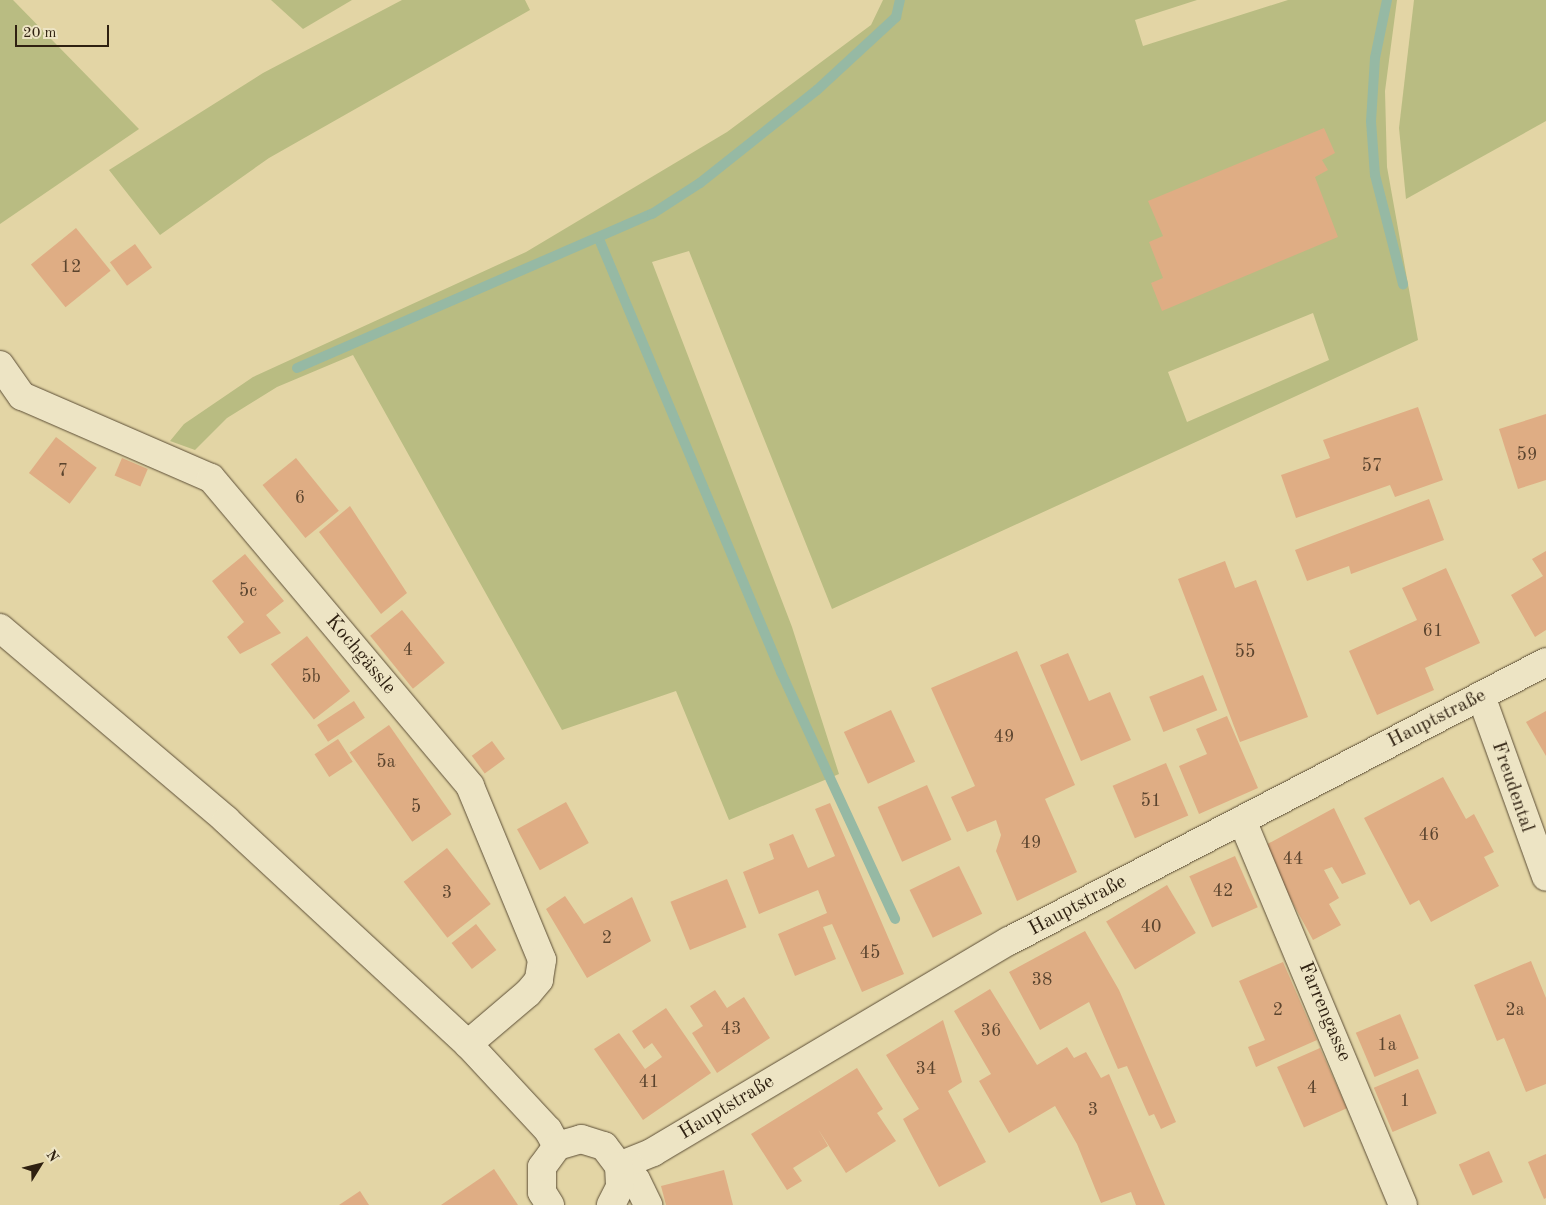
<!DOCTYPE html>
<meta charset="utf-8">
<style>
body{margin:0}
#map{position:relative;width:1546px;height:1205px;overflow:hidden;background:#e3d5a5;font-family:"Old Standard TT",serif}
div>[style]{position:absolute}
.green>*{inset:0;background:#b9bc82}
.stream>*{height:10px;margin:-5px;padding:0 5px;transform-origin:5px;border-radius:5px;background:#96b9a4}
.building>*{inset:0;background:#dfad84;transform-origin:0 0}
.roads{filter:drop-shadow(0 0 1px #5c4e36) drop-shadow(0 0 1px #5c4e36)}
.street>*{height:28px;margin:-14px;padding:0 14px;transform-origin:14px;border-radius:14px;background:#ede4c4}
.secondary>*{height:28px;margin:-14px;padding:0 14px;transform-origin:14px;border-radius:14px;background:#ede4c4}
span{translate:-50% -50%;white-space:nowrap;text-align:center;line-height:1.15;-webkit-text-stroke:4px #ede4c4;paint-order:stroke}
.number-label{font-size:18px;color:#5b442e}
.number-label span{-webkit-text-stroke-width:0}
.street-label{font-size:20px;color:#2f2111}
.north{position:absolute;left:15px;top:1140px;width:50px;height:50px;-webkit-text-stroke:4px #ede4c4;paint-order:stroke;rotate:54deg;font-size:14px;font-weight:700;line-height:20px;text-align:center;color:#2f2111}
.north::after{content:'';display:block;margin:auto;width:18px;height:22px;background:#2f2111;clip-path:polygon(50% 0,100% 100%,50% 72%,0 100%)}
.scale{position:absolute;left:15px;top:25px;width:94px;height:22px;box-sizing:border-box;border:2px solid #2f2111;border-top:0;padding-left:6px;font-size:15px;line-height:18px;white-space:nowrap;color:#2f2111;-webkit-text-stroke:4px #ede4c4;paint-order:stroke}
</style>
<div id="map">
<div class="green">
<div style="clip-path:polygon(0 0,13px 0,139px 129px,0 224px)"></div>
<div style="clip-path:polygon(271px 0,352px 0,303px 29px)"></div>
<div style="clip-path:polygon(402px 0,525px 0,530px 10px,269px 158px,160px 235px,109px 170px,263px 73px)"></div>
<div style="clip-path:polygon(evenodd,883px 0,1197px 0,1135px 20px,1143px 46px,1288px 0,1397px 0,1385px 91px,1387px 167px,1418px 340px,832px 609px,689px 251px,652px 262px,792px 627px,839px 774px,729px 820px,676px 691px,562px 730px,353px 355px,277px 387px,227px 418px,195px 450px,170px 441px,184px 424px,253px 377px,526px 252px,727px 132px,871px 25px,883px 0,1313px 313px,1329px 360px,1187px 422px,1168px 372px,1313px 313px)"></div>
<div style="clip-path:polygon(1414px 0,1546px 0,1546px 121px,1406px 199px,1399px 128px)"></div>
</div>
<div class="stream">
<div style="left:1387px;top:0;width:59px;rotate:101.7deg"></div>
<div style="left:1375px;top:58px;width:63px;rotate:93.6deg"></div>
<div style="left:1371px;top:121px;width:54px;rotate:85.8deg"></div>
<div style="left:1375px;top:175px;width:113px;rotate:75.6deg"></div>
<div style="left:599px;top:239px;width:470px;rotate:67.2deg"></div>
<div style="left:781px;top:672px;width:272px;rotate:65.2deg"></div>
<div style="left:297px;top:368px;width:387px;rotate:-23.5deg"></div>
<div style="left:652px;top:214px;width:57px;rotate:-32.9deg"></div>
<div style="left:700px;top:183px;width:149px;rotate:-38.5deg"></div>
<div style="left:817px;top:90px;width:108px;rotate:-42.7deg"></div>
<div style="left:896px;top:17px;width:17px;rotate:-77deg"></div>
</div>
<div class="building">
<div style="clip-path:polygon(1324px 128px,1335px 153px,1322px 160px,1328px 170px,1315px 177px,1338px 237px,1162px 311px,1151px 283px,1163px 278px,1149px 242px,1163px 236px,1148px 201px)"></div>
<div style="left:76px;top:228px;width:55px;height:58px;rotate:51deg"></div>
<div style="left:135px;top:244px;width:29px;height:31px;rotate:54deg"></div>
<div style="clip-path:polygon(1418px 407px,1443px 480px,1395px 497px,1390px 485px,1296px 518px,1281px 475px,1330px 458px,1323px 440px)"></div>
<div style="clip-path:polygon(1546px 414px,1546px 480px,1518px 489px,1499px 429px)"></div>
<div style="left:56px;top:437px;width:51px;height:45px;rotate:37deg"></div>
<div style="left:122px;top:458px;width:28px;height:19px;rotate:23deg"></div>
<div style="left:296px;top:458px;width:68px;height:43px;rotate:51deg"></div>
<div style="clip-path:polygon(1429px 499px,1444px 540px,1351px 574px,1349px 566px,1307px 581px,1295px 550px)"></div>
<div style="clip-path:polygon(350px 506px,407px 593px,381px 614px,319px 532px)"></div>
<div style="clip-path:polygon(1546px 551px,1546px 630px,1535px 637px,1511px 595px,1543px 576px,1532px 559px)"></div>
<div style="clip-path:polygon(245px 554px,284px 601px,266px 615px,281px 633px,240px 654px,227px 637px,244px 622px,212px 581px)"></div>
<div style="clip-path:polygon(1225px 561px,1235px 588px,1256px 580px,1308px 717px,1240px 742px,1178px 579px)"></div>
<div style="clip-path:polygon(1446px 568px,1480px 643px,1425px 668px,1434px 690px,1377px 715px,1349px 651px,1417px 620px,1402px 588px)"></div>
<div style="left:402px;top:610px;width:68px;height:41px;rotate:51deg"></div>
<div style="left:307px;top:636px;width:70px;height:46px;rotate:52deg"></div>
<div style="clip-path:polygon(1017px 651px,1075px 785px,1045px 799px,1077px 872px,1017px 901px,996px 851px,1001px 835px,996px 820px,967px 832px,951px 797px,975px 786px,931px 688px)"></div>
<div style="clip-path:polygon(1068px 653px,1089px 701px,1110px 692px,1131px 740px,1081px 761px,1040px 665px)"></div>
<div style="left:1203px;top:675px;width:38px;height:58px;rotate:68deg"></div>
<div style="left:354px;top:701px;width:20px;height:44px;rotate:57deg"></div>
<div style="left:891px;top:710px;width:57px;height:52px;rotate:65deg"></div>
<div style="clip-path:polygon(1546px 711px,1546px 756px,1526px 722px)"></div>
<div style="clip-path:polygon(1227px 716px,1258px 788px,1199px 814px,1179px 766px,1207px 754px,1196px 729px)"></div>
<div style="left:389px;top:725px;width:109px;height:48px;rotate:55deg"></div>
<div style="left:338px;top:739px;width:27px;height:28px;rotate:57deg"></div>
<div style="left:492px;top:741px;width:22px;height:25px;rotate:54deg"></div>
<div style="left:1166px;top:763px;width:57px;height:58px;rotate:67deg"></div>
<div style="clip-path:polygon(1443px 777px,1466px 819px,1474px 814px,1494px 852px,1484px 857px,1499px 886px,1431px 922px,1419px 900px,1410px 905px,1364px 818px)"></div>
<div style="left:927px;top:785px;width:60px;height:54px;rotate:66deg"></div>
<div style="left:566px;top:802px;width:47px;height:56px;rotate:61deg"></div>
<div style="clip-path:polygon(830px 803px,904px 974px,862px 992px,832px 924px,823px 927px,836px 959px,795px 976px,778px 934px,827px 913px,818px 890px,759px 914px,743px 872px,774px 859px,769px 844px,793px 834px,808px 868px,835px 856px,815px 809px)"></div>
<div style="clip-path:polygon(1334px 808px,1366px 874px,1342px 884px,1332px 867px,1324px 870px,1339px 898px,1329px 904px,1341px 925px,1313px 940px,1262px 847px)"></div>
<div style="left:447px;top:848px;width:71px;height:55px;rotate:52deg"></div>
<div style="left:1235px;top:856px;width:56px;height:50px;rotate:66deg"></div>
<div style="left:959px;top:866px;width:53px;height:55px;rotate:64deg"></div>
<div style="left:727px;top:879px;width:52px;height:61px;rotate:68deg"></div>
<div style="left:1167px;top:885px;width:56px;height:71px;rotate:59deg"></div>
<div style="clip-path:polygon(565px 896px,584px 924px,632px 897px,651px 941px,587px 978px,546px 909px)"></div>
<div style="left:476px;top:924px;width:33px;height:31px;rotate:52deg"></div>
<div style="clip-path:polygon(1085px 931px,1119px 990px,1176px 1122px,1161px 1129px,1154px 1114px,1149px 1116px,1127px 1066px,1118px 1069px,1089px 1002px,1040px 1030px,1009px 972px)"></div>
<div style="clip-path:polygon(1531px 961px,1546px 998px,1546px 1084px,1526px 1092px,1504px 1038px,1497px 1041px,1474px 985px)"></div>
<div style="clip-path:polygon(1283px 962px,1317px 1040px,1256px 1067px,1248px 1047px,1265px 1040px,1239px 981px)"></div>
<div style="clip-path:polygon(990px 989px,1037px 1065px,1067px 1047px,1074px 1058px,1086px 1052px,1101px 1078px,1109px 1074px,1165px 1205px,1136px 1205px,1131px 1192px,1101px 1203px,1077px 1144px,1055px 1106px,1009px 1133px,979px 1081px,991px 1074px,954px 1011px)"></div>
<div style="clip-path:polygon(715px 990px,727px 1008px,744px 997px,770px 1038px,717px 1073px,692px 1033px,703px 1026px,690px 1006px)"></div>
<div style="clip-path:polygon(666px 1008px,711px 1073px,643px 1120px,594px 1049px,619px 1033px,645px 1069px,662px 1057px,652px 1043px,644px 1049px,632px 1031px)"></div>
<div style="left:1400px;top:1014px;width:48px;height:48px;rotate:67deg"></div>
<div style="clip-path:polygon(943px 1020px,962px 1082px,948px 1091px,986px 1162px,939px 1187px,903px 1119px,919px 1109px,886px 1055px)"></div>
<div style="left:1320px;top:1048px;width:66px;height:47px;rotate:66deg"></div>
<div style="clip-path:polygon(857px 1068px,883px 1109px,877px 1113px,896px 1141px,846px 1173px,818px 1129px,828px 1146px,793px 1168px,802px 1181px,787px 1190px,751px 1134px)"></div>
<div style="left:1418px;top:1069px;width:48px;height:48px;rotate:67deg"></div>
<div style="left:1489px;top:1151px;width:34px;height:33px;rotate:66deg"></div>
<div style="clip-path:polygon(1546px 1154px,1546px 1198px,1544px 1199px,1528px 1162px)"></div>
<div style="clip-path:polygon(494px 1169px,518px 1205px,441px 1205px)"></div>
<div style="clip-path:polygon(724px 1170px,733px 1205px,666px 1205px,661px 1186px)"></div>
<div style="clip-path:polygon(360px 1191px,369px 1205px,339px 1205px)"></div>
</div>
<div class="roads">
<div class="street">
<div style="left:0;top:365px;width:38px;rotate:55deg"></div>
<div style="left:22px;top:396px;width:206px;rotate:23.5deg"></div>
<div style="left:211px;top:478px;width:402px;rotate:49.9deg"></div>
<div style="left:470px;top:786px;width:188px;rotate:67.5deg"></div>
<div style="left:542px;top:960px;width:20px;rotate:99deg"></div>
<div style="left:539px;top:980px;width:17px;rotate:130deg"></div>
<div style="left:528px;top:993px;width:79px;rotate:139.6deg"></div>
<div style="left:1481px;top:696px;width:192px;rotate:70.2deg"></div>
<div style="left:1242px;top:820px;width:417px;rotate:67.3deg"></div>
<div style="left:620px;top:1174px;width:17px;rotate:21deg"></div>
<div style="left:636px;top:1180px;width:28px;rotate:64deg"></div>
</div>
<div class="secondary">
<div style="left:0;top:628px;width:297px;rotate:40.3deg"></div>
<div style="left:226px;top:820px;width:330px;rotate:42.8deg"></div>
<div style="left:468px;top:1044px;width:117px;rotate:47.1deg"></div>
<div style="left:548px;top:1130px;width:18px;rotate:61deg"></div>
<div style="left:619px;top:1166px;width:37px;rotate:-22deg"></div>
<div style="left:653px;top:1152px;width:414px;rotate:-30.7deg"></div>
<div style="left:1009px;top:941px;width:605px;rotate:-27.45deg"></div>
<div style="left:550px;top:1205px;width:15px;rotate:-122deg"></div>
<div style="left:542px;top:1192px;width:25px;rotate:-90deg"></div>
<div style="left:542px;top:1167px;width:26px;rotate:-54deg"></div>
<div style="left:557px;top:1146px;width:25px;rotate:-16deg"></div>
<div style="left:581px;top:1139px;width:24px;rotate:17deg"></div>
<div style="left:604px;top:1146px;width:25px;rotate:53deg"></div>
<div style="left:619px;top:1166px;width:21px;rotate:87deg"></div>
<div style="left:620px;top:1187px;width:20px;rotate:117deg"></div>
</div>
</div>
<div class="number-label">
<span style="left:71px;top:267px">12</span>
<span style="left:1527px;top:455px">59</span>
<span style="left:1372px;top:466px">57</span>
<span style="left:63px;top:471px">7</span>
<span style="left:300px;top:498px">6</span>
<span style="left:248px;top:591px">5c</span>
<span style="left:1433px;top:631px">61</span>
<span style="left:408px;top:650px">4</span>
<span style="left:1245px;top:652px">55</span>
<span style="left:311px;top:677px">5b</span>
<span style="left:1004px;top:737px">49</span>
<span style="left:386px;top:762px">5a</span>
<span style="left:1151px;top:801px">51</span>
<span style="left:416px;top:807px">5</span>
<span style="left:1429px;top:835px">46</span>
<span style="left:1031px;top:843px">49</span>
<span style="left:1293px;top:859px">44</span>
<span style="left:1223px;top:891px">42</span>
<span style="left:447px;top:893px">3</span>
<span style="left:1151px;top:927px">40</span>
<span style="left:607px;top:938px">2</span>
<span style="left:870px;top:953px">45</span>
<span style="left:1042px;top:980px">38</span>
<span style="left:1278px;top:1010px">2</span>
<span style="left:1515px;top:1010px">2a</span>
<span style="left:731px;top:1029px">43</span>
<span style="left:991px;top:1031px">36</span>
<span style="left:1387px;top:1045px">1a</span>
<span style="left:926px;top:1069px">34</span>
<span style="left:649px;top:1082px">41</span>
<span style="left:1312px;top:1088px">4</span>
<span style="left:1405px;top:1101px">1</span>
<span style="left:1093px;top:1110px">3</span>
</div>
<div class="street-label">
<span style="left:360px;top:655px;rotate:50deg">Kochgässle</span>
<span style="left:1437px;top:719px;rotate:-27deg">Hauptstraße</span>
<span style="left:1512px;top:787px;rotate:71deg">Freudental</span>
<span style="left:1078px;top:906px;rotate:-28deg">Hauptstraße</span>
<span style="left:1324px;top:1012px;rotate:67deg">Farrengasse</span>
<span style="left:727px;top:1108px;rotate:-31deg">Hauptstraße</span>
</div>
<div class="north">N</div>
<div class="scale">20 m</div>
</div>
